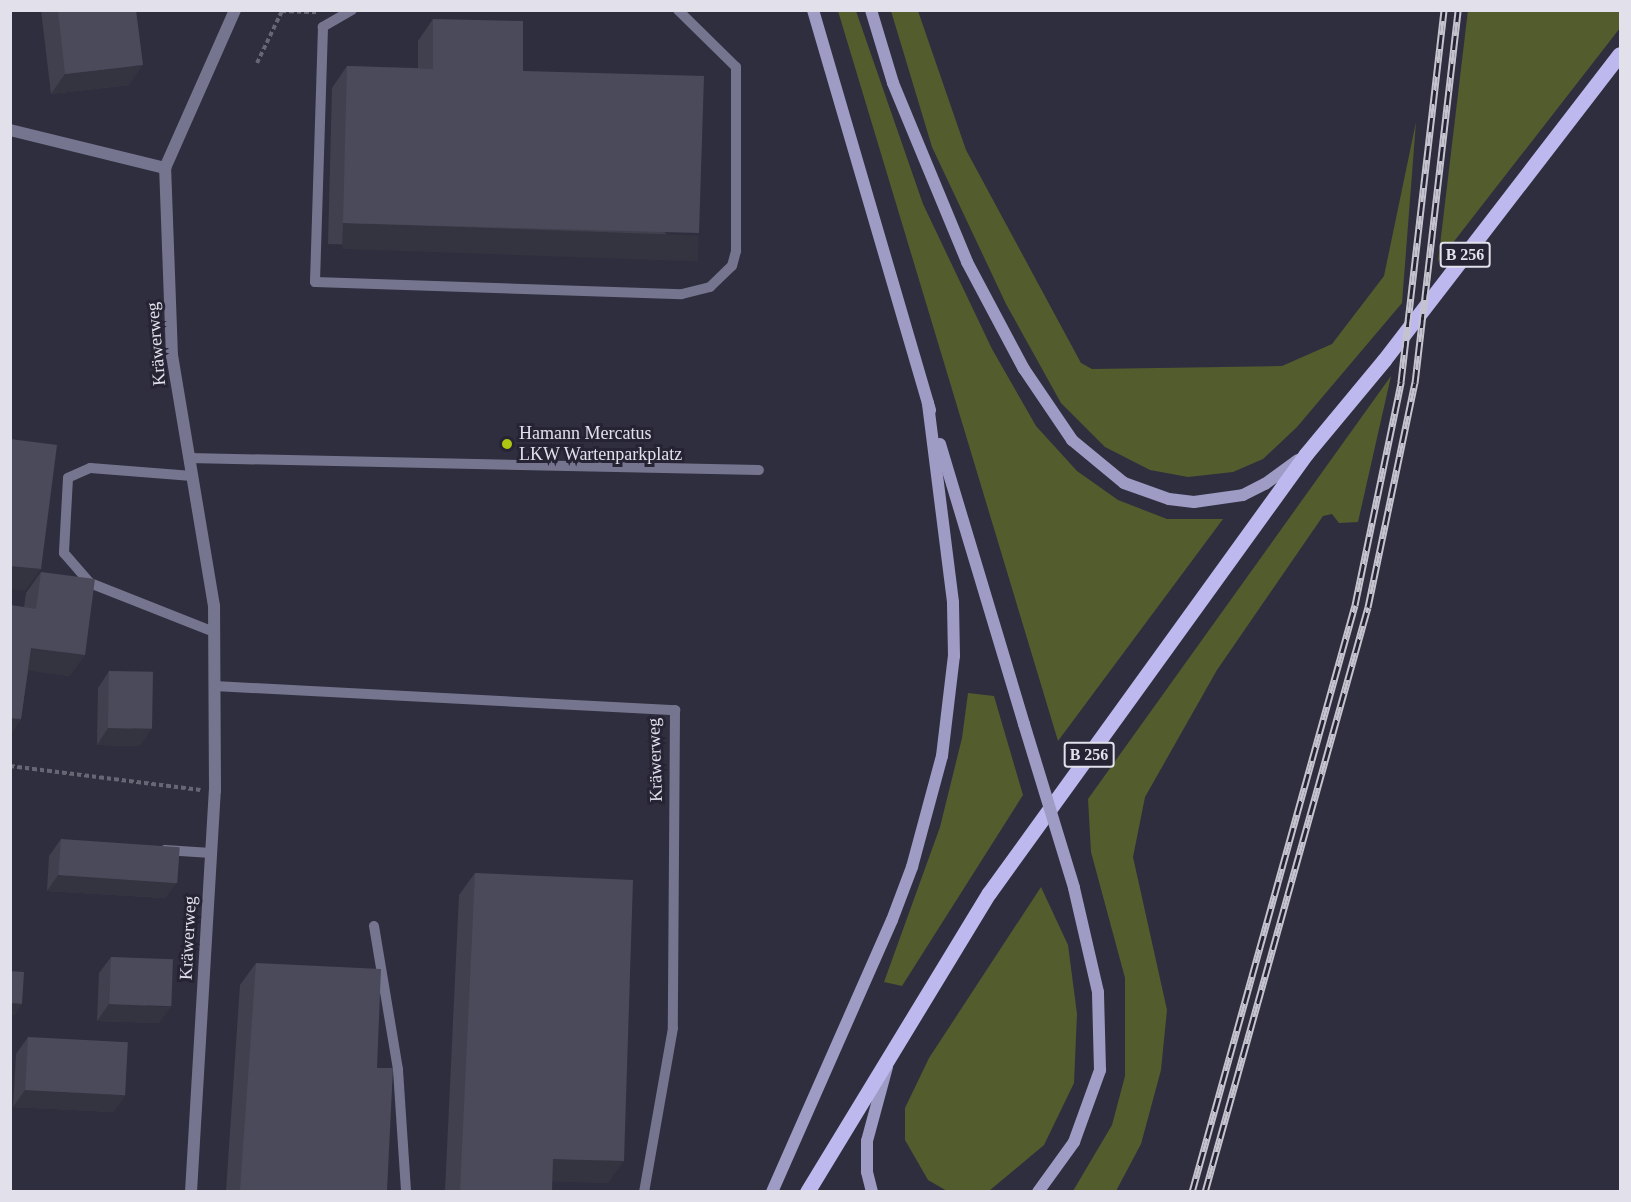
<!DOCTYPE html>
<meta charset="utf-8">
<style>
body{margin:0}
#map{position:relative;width:1631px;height:1202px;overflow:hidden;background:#2f2e3e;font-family:"Times New Roman",serif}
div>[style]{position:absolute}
.green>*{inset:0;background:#525c2d}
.path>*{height:4px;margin-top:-2px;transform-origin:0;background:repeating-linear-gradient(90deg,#676674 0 4.5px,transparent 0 7.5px)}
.service>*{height:10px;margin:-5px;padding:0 5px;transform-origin:5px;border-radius:5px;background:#76758f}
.minor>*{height:12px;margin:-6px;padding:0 6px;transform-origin:6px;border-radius:6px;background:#76758f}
.secondary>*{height:12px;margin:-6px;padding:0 6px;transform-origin:6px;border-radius:6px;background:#9e9bc5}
.primary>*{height:15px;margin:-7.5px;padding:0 7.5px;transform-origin:7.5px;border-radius:7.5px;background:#bdb9ee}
.rail>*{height:7px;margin-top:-3.5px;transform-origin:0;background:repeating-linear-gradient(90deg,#262434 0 14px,#c4c3ce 0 28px);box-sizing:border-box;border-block:2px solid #c4c3ce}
.secondary-bridge>*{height:12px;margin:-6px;padding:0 6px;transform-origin:6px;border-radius:6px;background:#9e9bc5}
.wall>*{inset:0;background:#40404e}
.shaded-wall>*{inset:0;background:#343440;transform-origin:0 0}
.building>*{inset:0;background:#4b4a5b;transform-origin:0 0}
.dots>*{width:16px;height:16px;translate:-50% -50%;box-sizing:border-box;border:3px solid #262434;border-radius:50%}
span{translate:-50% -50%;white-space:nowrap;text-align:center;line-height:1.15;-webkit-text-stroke:6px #262434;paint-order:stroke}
.shield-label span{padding:2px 4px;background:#262434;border:2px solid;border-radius:4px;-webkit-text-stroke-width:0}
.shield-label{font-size:16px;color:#e1e0eb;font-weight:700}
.street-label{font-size:18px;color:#e1e0eb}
.poi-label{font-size:18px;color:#e1e0eb}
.left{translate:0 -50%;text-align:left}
.frame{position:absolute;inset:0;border:12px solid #e1e0eb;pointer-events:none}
</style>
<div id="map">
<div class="green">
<div style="clip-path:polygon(1468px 10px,1620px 11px,1620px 28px,1438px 262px)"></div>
<div style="clip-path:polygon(838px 11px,856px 11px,923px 204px,992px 349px,1036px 426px,1077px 471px,1118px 500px,1167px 519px,1223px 519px,1058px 741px)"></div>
<div style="clip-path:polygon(891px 11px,918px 11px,966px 150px,1081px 363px,1092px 369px,1282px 366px,1332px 344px,1384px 276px,1416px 122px,1402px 303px,1297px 427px,1263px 459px,1233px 472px,1188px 477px,1150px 470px,1105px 447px,1061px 403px,1006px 304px,932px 147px)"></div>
<div style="clip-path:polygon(1391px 376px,1358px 522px,1339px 523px,1332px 514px,1323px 516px,1217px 670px,1145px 797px,1133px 857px,1167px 1010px,1161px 1070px,1141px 1144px,1116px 1191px,1073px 1191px,1112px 1125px,1125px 1076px,1125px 978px,1091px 852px,1088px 799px)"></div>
<div style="clip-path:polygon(968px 693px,994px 696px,1023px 795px,902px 986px,884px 982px,940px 827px,962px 738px)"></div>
<div style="clip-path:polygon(1041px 887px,1068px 945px,1077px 1014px,1074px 1083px,1044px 1145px,989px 1191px,947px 1191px,928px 1180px,905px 1140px,905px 1108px,929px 1058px)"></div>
</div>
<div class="path">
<div style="left:257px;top:63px;width:58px;rotate:-64.3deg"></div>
<div style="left:282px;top:11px;width:37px;rotate:2deg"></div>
<div style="left:10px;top:766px;width:192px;rotate:7.2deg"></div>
</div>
<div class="service">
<div style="left:352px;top:10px;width:34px;rotate:150deg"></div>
<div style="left:323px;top:27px;width:255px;rotate:91.8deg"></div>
<div style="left:315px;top:282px;width:367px;rotate:1.9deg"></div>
<div style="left:682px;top:294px;width:29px;rotate:-14deg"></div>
<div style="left:710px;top:287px;width:30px;rotate:-44deg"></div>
<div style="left:732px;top:266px;width:16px;rotate:-75deg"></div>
<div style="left:736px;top:251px;width:184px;rotate:-90deg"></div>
<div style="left:736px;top:67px;width:81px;rotate:-135.5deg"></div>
<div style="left:189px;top:458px;width:570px;rotate:1.21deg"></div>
<div style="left:192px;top:476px;width:102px;rotate:-175.5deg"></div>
<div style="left:90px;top:468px;width:24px;rotate:156deg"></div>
<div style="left:68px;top:478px;width:75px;rotate:93.1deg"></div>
<div style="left:64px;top:553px;width:40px;rotate:49deg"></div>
<div style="left:90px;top:583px;width:133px;rotate:21.6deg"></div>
<div style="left:214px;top:686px;width:462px;rotate:3deg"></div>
<div style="left:675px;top:710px;width:318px;rotate:90.4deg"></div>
<div style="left:673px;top:1028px;width:167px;rotate:100deg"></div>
<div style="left:165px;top:850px;width:46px;rotate:3.7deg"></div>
<div style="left:374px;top:926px;width:146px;rotate:80.5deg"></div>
<div style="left:398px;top:1070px;width:122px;rotate:86.2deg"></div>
</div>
<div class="minor">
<div style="left:10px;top:130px;width:160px;rotate:13.8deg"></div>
<div style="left:191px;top:1192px;width:402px;rotate:-86.6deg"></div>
<div style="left:215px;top:791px;width:185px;rotate:-90.3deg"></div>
<div style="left:214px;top:606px;width:254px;rotate:-99.5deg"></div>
<div style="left:172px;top:356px;width:188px;rotate:-92.1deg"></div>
<div style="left:165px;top:168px;width:173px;rotate:-66.1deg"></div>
</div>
<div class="secondary">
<div style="left:813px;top:10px;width:417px;rotate:73.7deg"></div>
<div style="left:871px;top:10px;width:76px;rotate:73.2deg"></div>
<div style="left:893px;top:83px;width:194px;rotate:67.5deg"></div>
<div style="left:967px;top:262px;width:121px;rotate:62deg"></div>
<div style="left:1024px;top:369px;width:86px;rotate:55.9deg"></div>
<div style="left:1072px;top:440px;width:67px;rotate:39.6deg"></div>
<div style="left:1124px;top:483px;width:48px;rotate:19.6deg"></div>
<div style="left:1169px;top:499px;width:25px;rotate:7deg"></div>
<div style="left:1194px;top:502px;width:49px;rotate:-8.1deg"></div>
<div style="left:1243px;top:495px;width:25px;rotate:-27deg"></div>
<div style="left:1265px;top:484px;width:41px;rotate:-36deg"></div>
<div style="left:940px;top:444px;width:292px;rotate:73.3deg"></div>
<div style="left:772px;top:1192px;width:297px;rotate:-66.2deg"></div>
<div style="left:892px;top:920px;width:57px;rotate:-69.3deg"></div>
<div style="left:912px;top:867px;width:115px;rotate:-74.9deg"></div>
<div style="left:942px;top:756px;width:101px;rotate:-83.2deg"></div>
<div style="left:954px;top:656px;width:54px;rotate:-91.1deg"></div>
<div style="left:953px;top:602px;width:201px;rotate:-97.2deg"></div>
<div style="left:872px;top:1192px;width:21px;rotate:-104deg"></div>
<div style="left:867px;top:1172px;width:31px;rotate:-90deg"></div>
<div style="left:867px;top:1141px;width:77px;rotate:-74.9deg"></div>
<div style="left:1038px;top:1192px;width:62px;rotate:-54.2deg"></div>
<div style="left:1074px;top:1142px;width:77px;rotate:-70.1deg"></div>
<div style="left:1100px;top:1070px;width:78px;rotate:-91.5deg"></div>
<div style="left:1098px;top:992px;width:107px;rotate:-103deg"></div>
</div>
<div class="primary">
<div style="left:807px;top:1192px;width:350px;rotate:-58.7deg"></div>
<div style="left:989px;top:893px;width:541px;rotate:-54.17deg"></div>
<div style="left:1306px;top:454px;width:122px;rotate:-50.3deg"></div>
<div style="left:1384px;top:360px;width:386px;rotate:-52.4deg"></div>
</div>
<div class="rail">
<div style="left:1192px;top:1192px;width:609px;rotate:-74.48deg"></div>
<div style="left:1355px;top:605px;width:228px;rotate:-78.3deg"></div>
<div style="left:1401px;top:382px;width:374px;rotate:-83.4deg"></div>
<div style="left:1205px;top:1192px;width:607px;rotate:-74.43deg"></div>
<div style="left:1368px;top:607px;width:229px;rotate:-78.2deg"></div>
<div style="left:1415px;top:383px;width:375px;rotate:-83.4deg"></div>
</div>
<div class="secondary-bridge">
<div style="left:1024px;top:724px;width:171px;rotate:73deg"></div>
</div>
<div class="wall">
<div style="clip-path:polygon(41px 10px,136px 10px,129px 85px,51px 94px)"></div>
<div style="clip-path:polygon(433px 19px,523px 71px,684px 254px,328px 244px,332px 88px,347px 66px,418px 68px,418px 41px)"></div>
<div style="clip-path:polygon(41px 572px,70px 676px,28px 670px,21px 719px,10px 735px,10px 605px,24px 607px,26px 593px)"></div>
<div style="clip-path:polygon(109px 671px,140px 746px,97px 745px,98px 688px)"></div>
<div style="clip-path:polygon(61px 839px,177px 882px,165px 898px,47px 891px,49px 856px)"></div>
<div style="clip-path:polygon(475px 873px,608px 1183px,552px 1181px,552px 1191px,445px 1191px,459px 895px)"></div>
<div style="clip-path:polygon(111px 957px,159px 1023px,97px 1021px,99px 973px)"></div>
<div style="clip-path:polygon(256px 963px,377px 1068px,387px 1191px,226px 1191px,240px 985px)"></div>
<div style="clip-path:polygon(28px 1037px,114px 1112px,13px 1107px,16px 1054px)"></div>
</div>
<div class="shaded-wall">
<div style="clip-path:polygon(143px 65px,129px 85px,51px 94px,65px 74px)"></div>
<div style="left:343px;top:223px;width:356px;height:26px;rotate:2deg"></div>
<div style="clip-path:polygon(10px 566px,41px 569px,25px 591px,10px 589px)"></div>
<div style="clip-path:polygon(31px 648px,85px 655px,70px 676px,16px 669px)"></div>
<div style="clip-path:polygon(10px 718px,21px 719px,10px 735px)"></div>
<div style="clip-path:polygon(108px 728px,152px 729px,140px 746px,97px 745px)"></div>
<div style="clip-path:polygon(58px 875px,177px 882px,165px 898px,47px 891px)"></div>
<div style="clip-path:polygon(10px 1003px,22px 1004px,15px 1015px,10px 1015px)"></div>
<div style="clip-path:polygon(109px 1004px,171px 1007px,159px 1023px,97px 1021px)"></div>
<div style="clip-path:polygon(25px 1090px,126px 1095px,114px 1112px,13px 1107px)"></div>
<div style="clip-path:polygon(553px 1159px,624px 1161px,608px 1183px,538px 1181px)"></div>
</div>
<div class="building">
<div style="clip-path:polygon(58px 10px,136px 10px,143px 65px,65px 74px)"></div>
<div style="clip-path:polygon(433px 19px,523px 21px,523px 71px,704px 76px,699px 233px,343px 223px,347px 66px,433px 69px)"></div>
<div style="clip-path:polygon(10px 439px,57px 445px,41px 569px,10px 566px)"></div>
<div style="clip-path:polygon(41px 572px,95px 579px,85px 655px,31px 648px,21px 719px,10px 718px,10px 605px,36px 609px)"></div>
<div style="left:109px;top:671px;width:44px;height:57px;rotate:1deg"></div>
<div style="left:61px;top:839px;width:119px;height:36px;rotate:4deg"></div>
<div style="clip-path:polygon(475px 873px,633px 880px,624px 1161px,553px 1159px,552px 1191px,460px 1191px)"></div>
<div style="left:111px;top:957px;width:62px;height:47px;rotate:2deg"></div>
<div style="clip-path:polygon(256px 963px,381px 969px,377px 1068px,393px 1068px,387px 1191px,240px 1191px)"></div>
<div style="clip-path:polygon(10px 971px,24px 972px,22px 1004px,10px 1003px)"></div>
<div style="left:28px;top:1037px;width:100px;height:53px;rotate:3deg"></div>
</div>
<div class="dots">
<div style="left:507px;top:444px;background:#acc611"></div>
</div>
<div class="shield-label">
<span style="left:1465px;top:255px">B 256</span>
<span style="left:1089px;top:755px">B 256</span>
</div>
<div class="street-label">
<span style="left:156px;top:344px;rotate:-95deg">Kräwerweg</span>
<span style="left:655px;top:760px;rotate:-92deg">Kräwerweg</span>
<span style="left:188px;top:938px;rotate:-87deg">Kräwerweg</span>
</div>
<div class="poi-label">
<span class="left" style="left:519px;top:444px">Hamann Mercatus<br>LKW Wartenparkplatz</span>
</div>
<div class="frame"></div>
</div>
